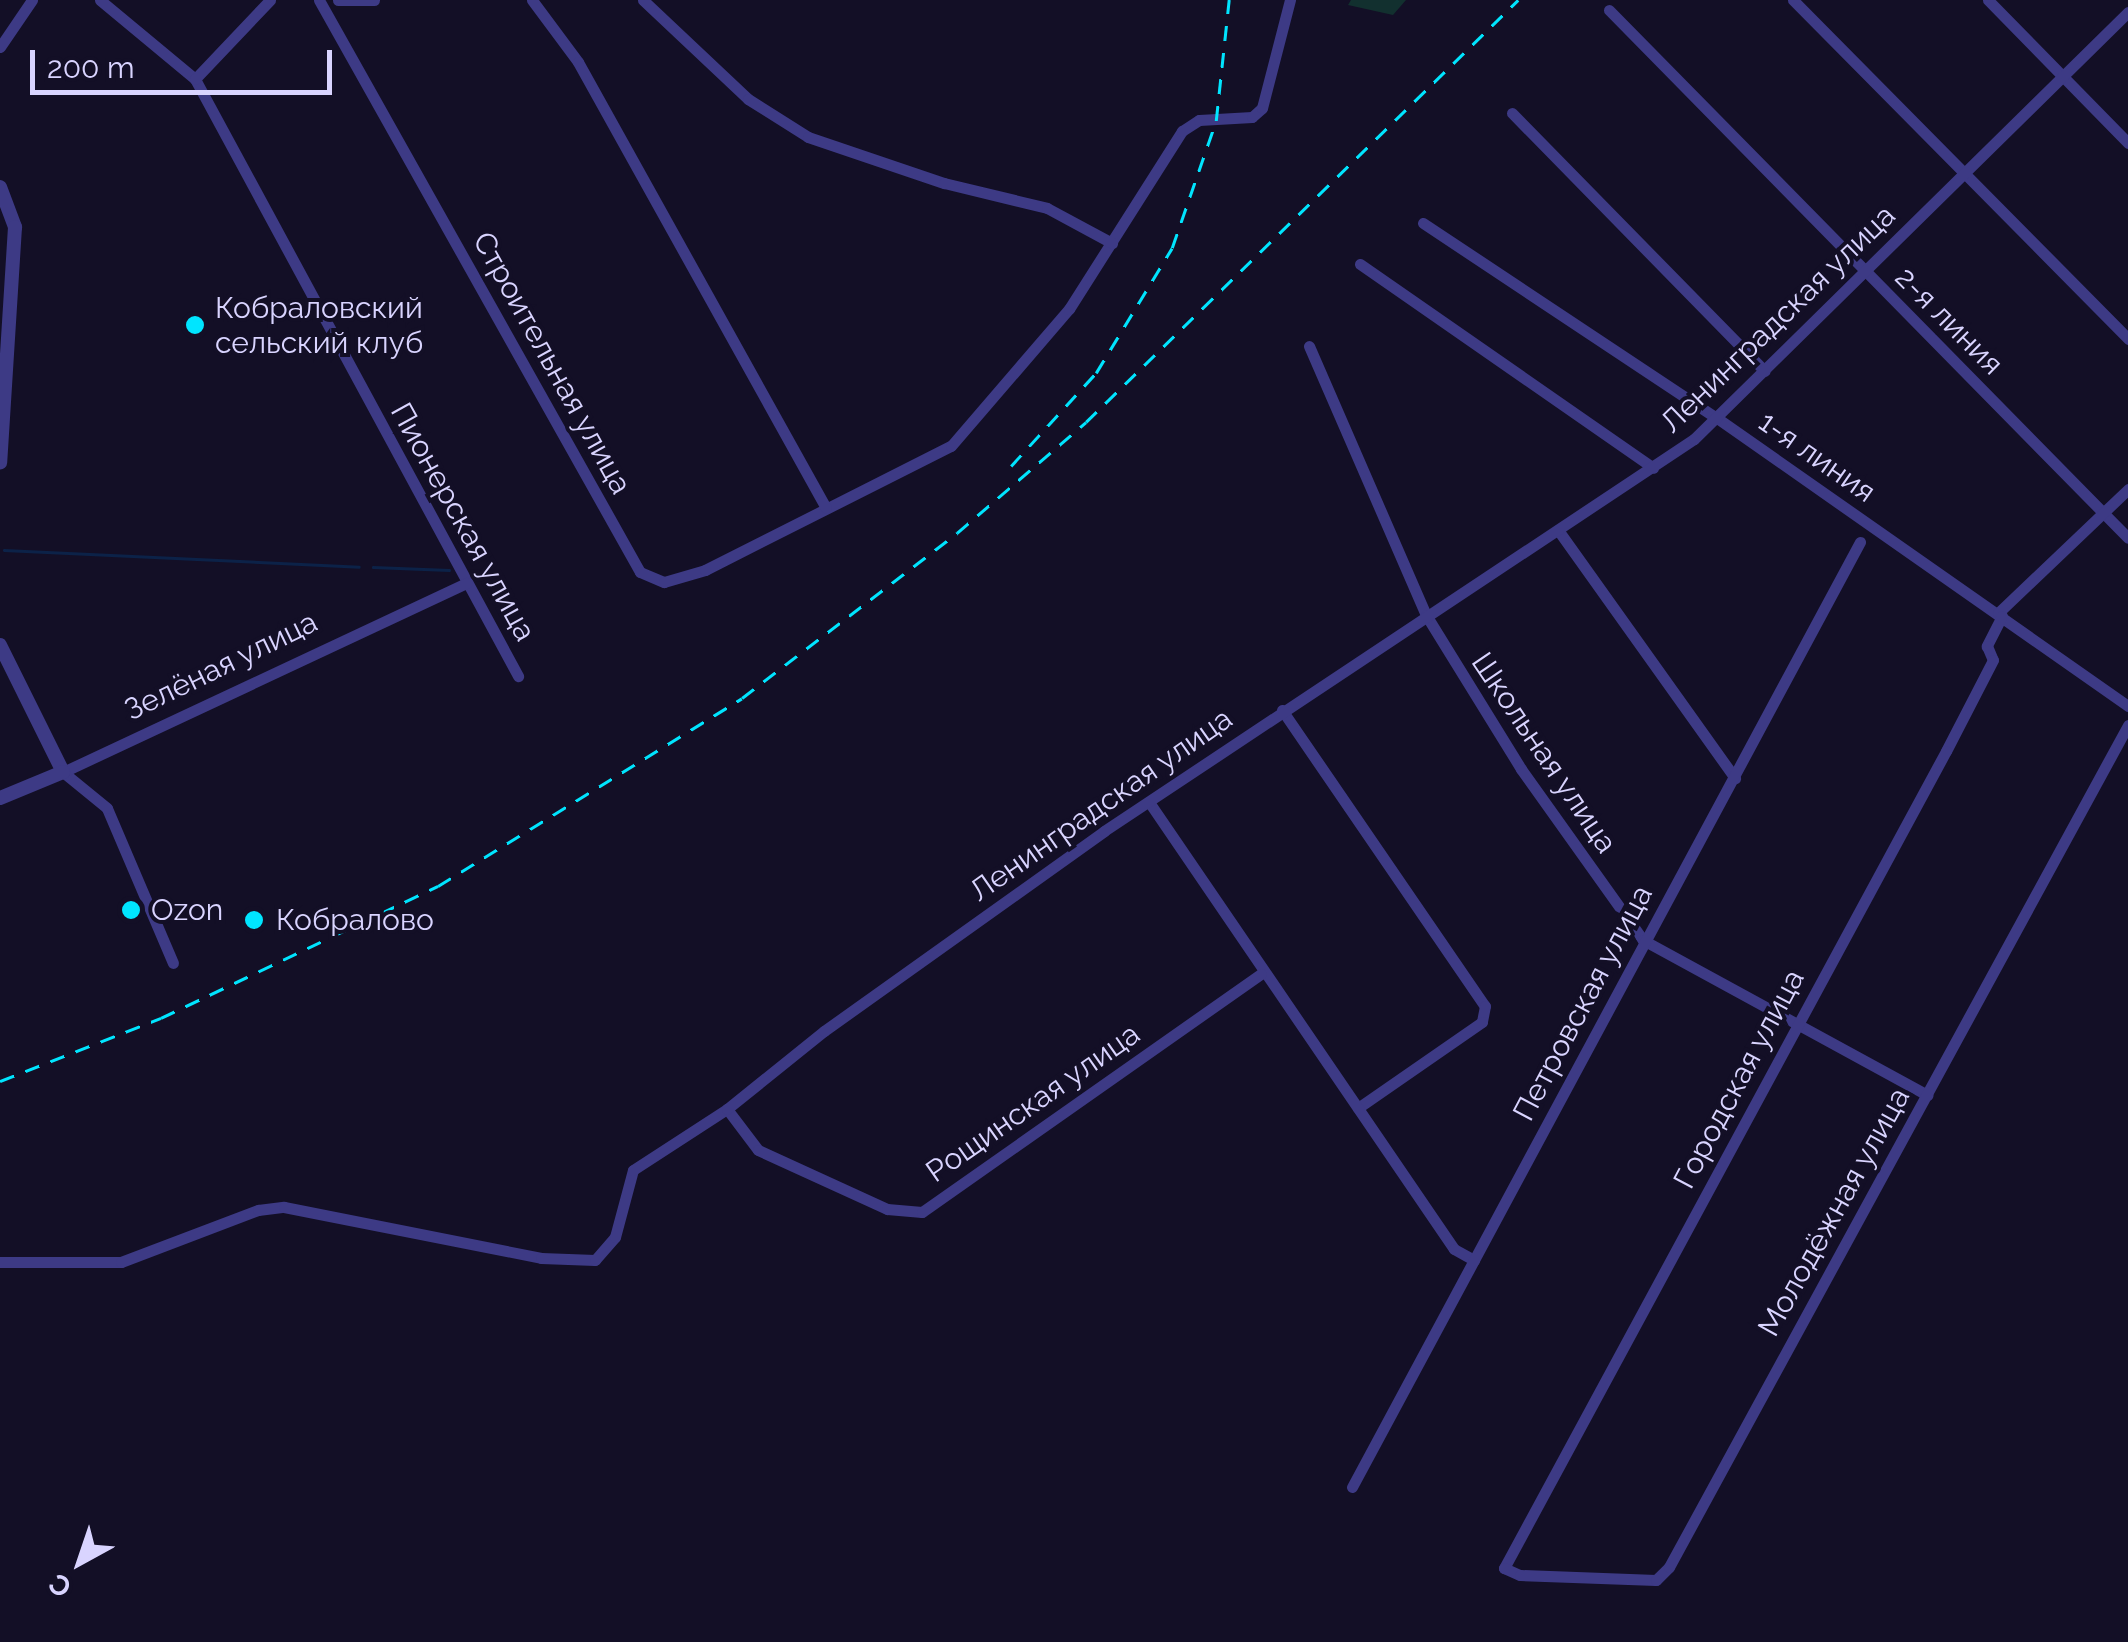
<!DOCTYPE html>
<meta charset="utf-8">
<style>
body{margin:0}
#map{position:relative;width:2128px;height:1642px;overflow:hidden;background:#130f26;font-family:Raleway,sans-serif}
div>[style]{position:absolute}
.green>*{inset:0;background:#12302f}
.stream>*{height:2.5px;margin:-1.25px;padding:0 1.25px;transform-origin:1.25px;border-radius:1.25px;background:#0c2248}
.minor>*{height:11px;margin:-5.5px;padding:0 5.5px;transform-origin:5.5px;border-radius:5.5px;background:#3d3a85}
.tertiary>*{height:14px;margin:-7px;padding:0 7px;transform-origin:7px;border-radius:7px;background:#3d3a85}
.rail>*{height:2.5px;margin-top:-1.25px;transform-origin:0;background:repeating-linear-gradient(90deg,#00e5ff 0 15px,transparent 0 27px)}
.dots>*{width:28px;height:28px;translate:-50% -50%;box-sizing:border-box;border:5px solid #130f26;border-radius:50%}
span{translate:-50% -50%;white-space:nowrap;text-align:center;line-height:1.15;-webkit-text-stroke:8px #130f26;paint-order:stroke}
.poi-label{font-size:30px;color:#d9d4ff}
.left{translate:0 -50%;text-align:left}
.street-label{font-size:30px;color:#d9d4ff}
.north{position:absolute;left:30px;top:1512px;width:100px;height:100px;-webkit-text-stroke:8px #130f26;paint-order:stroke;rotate:220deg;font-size:28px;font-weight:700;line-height:40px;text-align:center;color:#d9d4ff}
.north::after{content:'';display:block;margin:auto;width:35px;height:45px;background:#d9d4ff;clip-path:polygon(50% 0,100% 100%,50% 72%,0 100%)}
.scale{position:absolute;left:30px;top:50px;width:302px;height:45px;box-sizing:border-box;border:5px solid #d9d4ff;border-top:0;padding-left:12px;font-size:30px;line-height:35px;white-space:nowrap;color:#d9d4ff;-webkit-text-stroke:8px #130f26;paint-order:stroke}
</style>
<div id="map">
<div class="green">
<div style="clip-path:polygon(1351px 0,1406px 0,1393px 15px,1348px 5px)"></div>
</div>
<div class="stream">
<div style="left:4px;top:550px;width:355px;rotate:2.7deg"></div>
<div style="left:373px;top:567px;width:76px;rotate:2.3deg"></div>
</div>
<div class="minor">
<div style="left:100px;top:0;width:124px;rotate:39.7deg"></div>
<div style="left:195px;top:79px;width:679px;rotate:61.58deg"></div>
<div style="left:319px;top:0;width:656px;rotate:60.7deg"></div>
<div style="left:640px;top:572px;width:26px;rotate:23deg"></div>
<div style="left:664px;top:582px;width:43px;rotate:-16.3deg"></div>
<div style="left:705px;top:570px;width:275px;rotate:-26.8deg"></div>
<div style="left:951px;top:446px;width:181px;rotate:-49.3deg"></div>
<div style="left:1069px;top:309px;width:211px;rotate:-57.6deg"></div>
<div style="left:1182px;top:131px;width:20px;rotate:-33deg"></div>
<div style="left:1199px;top:120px;width:53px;rotate:-3.2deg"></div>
<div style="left:1252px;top:117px;width:13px;rotate:-42deg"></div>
<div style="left:1262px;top:108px;width:112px;rotate:-75.5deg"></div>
<div style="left:338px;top:0;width:36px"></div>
<div style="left:532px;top:0;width:77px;rotate:53.4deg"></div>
<div style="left:578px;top:62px;width:510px;rotate:60.92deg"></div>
<div style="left:643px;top:0;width:144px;rotate:43.3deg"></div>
<div style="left:748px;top:99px;width:71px;rotate:32.3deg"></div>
<div style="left:808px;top:137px;width:144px;rotate:18.7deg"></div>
<div style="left:944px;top:183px;width:106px;rotate:13.6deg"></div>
<div style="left:1047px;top:208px;width:74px;rotate:28.3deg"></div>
<div style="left:1793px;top:0;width:477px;rotate:45.3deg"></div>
<div style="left:1988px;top:0;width:200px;rotate:45.6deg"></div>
<div style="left:1609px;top:10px;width:740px;rotate:45.49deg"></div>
<div style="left:0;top:47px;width:57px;rotate:-55.8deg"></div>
<div style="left:195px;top:79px;width:109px;rotate:-46.5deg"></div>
<div style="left:1512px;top:113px;width:361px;rotate:45.6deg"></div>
<div style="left:1423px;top:223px;width:353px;rotate:33.6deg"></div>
<div style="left:1717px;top:418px;width:502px;rotate:35.02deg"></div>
<div style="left:1360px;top:264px;width:357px;rotate:34.8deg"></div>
<div style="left:1309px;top:346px;width:293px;rotate:66.5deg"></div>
<div style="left:1426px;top:615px;width:181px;rotate:58.3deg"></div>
<div style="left:1521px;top:769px;width:210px;rotate:54.5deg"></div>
<div style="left:1643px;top:940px;width:324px;rotate:28.6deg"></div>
<div style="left:1558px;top:530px;width:305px;rotate:54.5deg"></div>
<div style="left:1998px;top:613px;width:180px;rotate:-43.6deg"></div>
<div style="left:2002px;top:616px;width:34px;rotate:117deg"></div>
<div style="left:1987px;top:646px;width:15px;rotate:67deg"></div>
<div style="left:1993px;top:660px;width:102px;rotate:117.3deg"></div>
<div style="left:1946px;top:751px;width:929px;rotate:118.41deg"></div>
<div style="left:1504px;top:1568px;width:17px;rotate:24deg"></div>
<div style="left:1520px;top:1575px;width:136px;rotate:2.1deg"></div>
<div style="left:1656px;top:1580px;width:18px;rotate:-45deg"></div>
<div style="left:1669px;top:1567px;width:959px;rotate:-61.4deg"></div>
<div style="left:1282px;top:710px;width:359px;rotate:55.6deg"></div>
<div style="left:1485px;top:1006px;width:16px;rotate:101deg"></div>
<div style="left:1482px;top:1022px;width:151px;rotate:145.3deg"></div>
<div style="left:1149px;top:802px;width:541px;rotate:55.69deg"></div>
<div style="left:1454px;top:1249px;width:23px;rotate:29deg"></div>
<div style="left:173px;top:963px;width:168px;rotate:-113.1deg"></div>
<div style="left:107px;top:808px;width:57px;rotate:-140.7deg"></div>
<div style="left:63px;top:772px;width:446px;rotate:-25.1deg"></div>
<div style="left:727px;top:1109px;width:51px;rotate:52.9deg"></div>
<div style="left:758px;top:1150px;width:142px;rotate:24.6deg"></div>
<div style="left:887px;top:1209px;width:35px;rotate:5deg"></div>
<div style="left:922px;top:1212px;width:414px;rotate:-35.1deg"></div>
<div style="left:0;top:1262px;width:121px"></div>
<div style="left:121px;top:1262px;width:147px;rotate:-20.8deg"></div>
<div style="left:258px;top:1210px;width:26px;rotate:-7deg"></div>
<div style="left:284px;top:1207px;width:262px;rotate:11.2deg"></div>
<div style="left:541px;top:1258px;width:54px;rotate:2.1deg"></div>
<div style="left:595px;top:1260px;width:30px;rotate:-49deg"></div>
<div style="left:615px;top:1237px;width:69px;rotate:-75deg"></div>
<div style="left:633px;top:1170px;width:112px;rotate:-33deg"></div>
<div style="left:727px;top:1109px;width:124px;rotate:-38.8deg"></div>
<div style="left:824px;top:1031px;width:344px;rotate:-35.5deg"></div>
<div style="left:1104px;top:831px;width:708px;rotate:-33.6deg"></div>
<div style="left:1694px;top:439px;width:609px;rotate:-44.53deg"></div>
<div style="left:1352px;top:1487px;width:1073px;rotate:-61.74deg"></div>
</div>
<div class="tertiary">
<div style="left:0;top:187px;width:43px;rotate:69.4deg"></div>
<div style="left:15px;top:227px;width:236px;rotate:93.6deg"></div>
<div style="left:0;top:645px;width:142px;rotate:63.6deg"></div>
<div style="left:63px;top:772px;width:68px;rotate:157.6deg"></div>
</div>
<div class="rail">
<div style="left:1011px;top:466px;width:126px;rotate:-47.6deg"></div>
<div style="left:1096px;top:373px;width:146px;rotate:-58.7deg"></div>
<div style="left:1172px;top:248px;width:134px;rotate:-70.9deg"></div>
<div style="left:1216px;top:121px;width:122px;rotate:-83.9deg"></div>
<div style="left:0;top:1081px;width:173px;rotate:-21.4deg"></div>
<div style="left:161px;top:1018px;width:307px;rotate:-25.5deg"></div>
<div style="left:438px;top:886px;width:357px;rotate:-31.7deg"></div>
<div style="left:742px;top:698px;width:271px;rotate:-37.5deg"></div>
<div style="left:957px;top:533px;width:170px;rotate:-40.7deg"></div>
<div style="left:1086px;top:422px;width:604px;rotate:-44.33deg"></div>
</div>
<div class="dots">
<div style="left:195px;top:325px;background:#00e5ff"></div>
<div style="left:131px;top:910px;background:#00e5ff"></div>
<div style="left:254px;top:920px;background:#00e5ff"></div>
</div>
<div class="poi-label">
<span class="left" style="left:215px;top:325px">Кобраловский<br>сельский клуб</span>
<span class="left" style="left:151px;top:910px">Ozon</span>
<span class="left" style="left:276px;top:920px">Кобралово</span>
</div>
<div class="street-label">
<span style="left:1778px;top:319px;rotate:-44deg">Ленинградская улица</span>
<span style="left:1949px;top:321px;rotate:45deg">2-я линия</span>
<span style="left:552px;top:363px;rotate:61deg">Строительная улица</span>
<span style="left:1817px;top:457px;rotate:35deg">1-я линия</span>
<span style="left:463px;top:522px;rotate:61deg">Пионерская улица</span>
<span style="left:221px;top:666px;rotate:-26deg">Зелёная улица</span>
<span style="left:1544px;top:753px;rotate:56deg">Школьная улица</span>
<span style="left:1101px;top:805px;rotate:-35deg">Ленинградская улица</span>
<span style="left:1583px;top:1003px;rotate:-62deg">Петровская улица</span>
<span style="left:1739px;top:1079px;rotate:-62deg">Городская улица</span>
<span style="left:1033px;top:1103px;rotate:-35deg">Рощинская улица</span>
<span style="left:1834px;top:1212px;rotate:-61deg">Молодёжная улица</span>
</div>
<div class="north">С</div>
<div class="scale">200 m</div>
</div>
